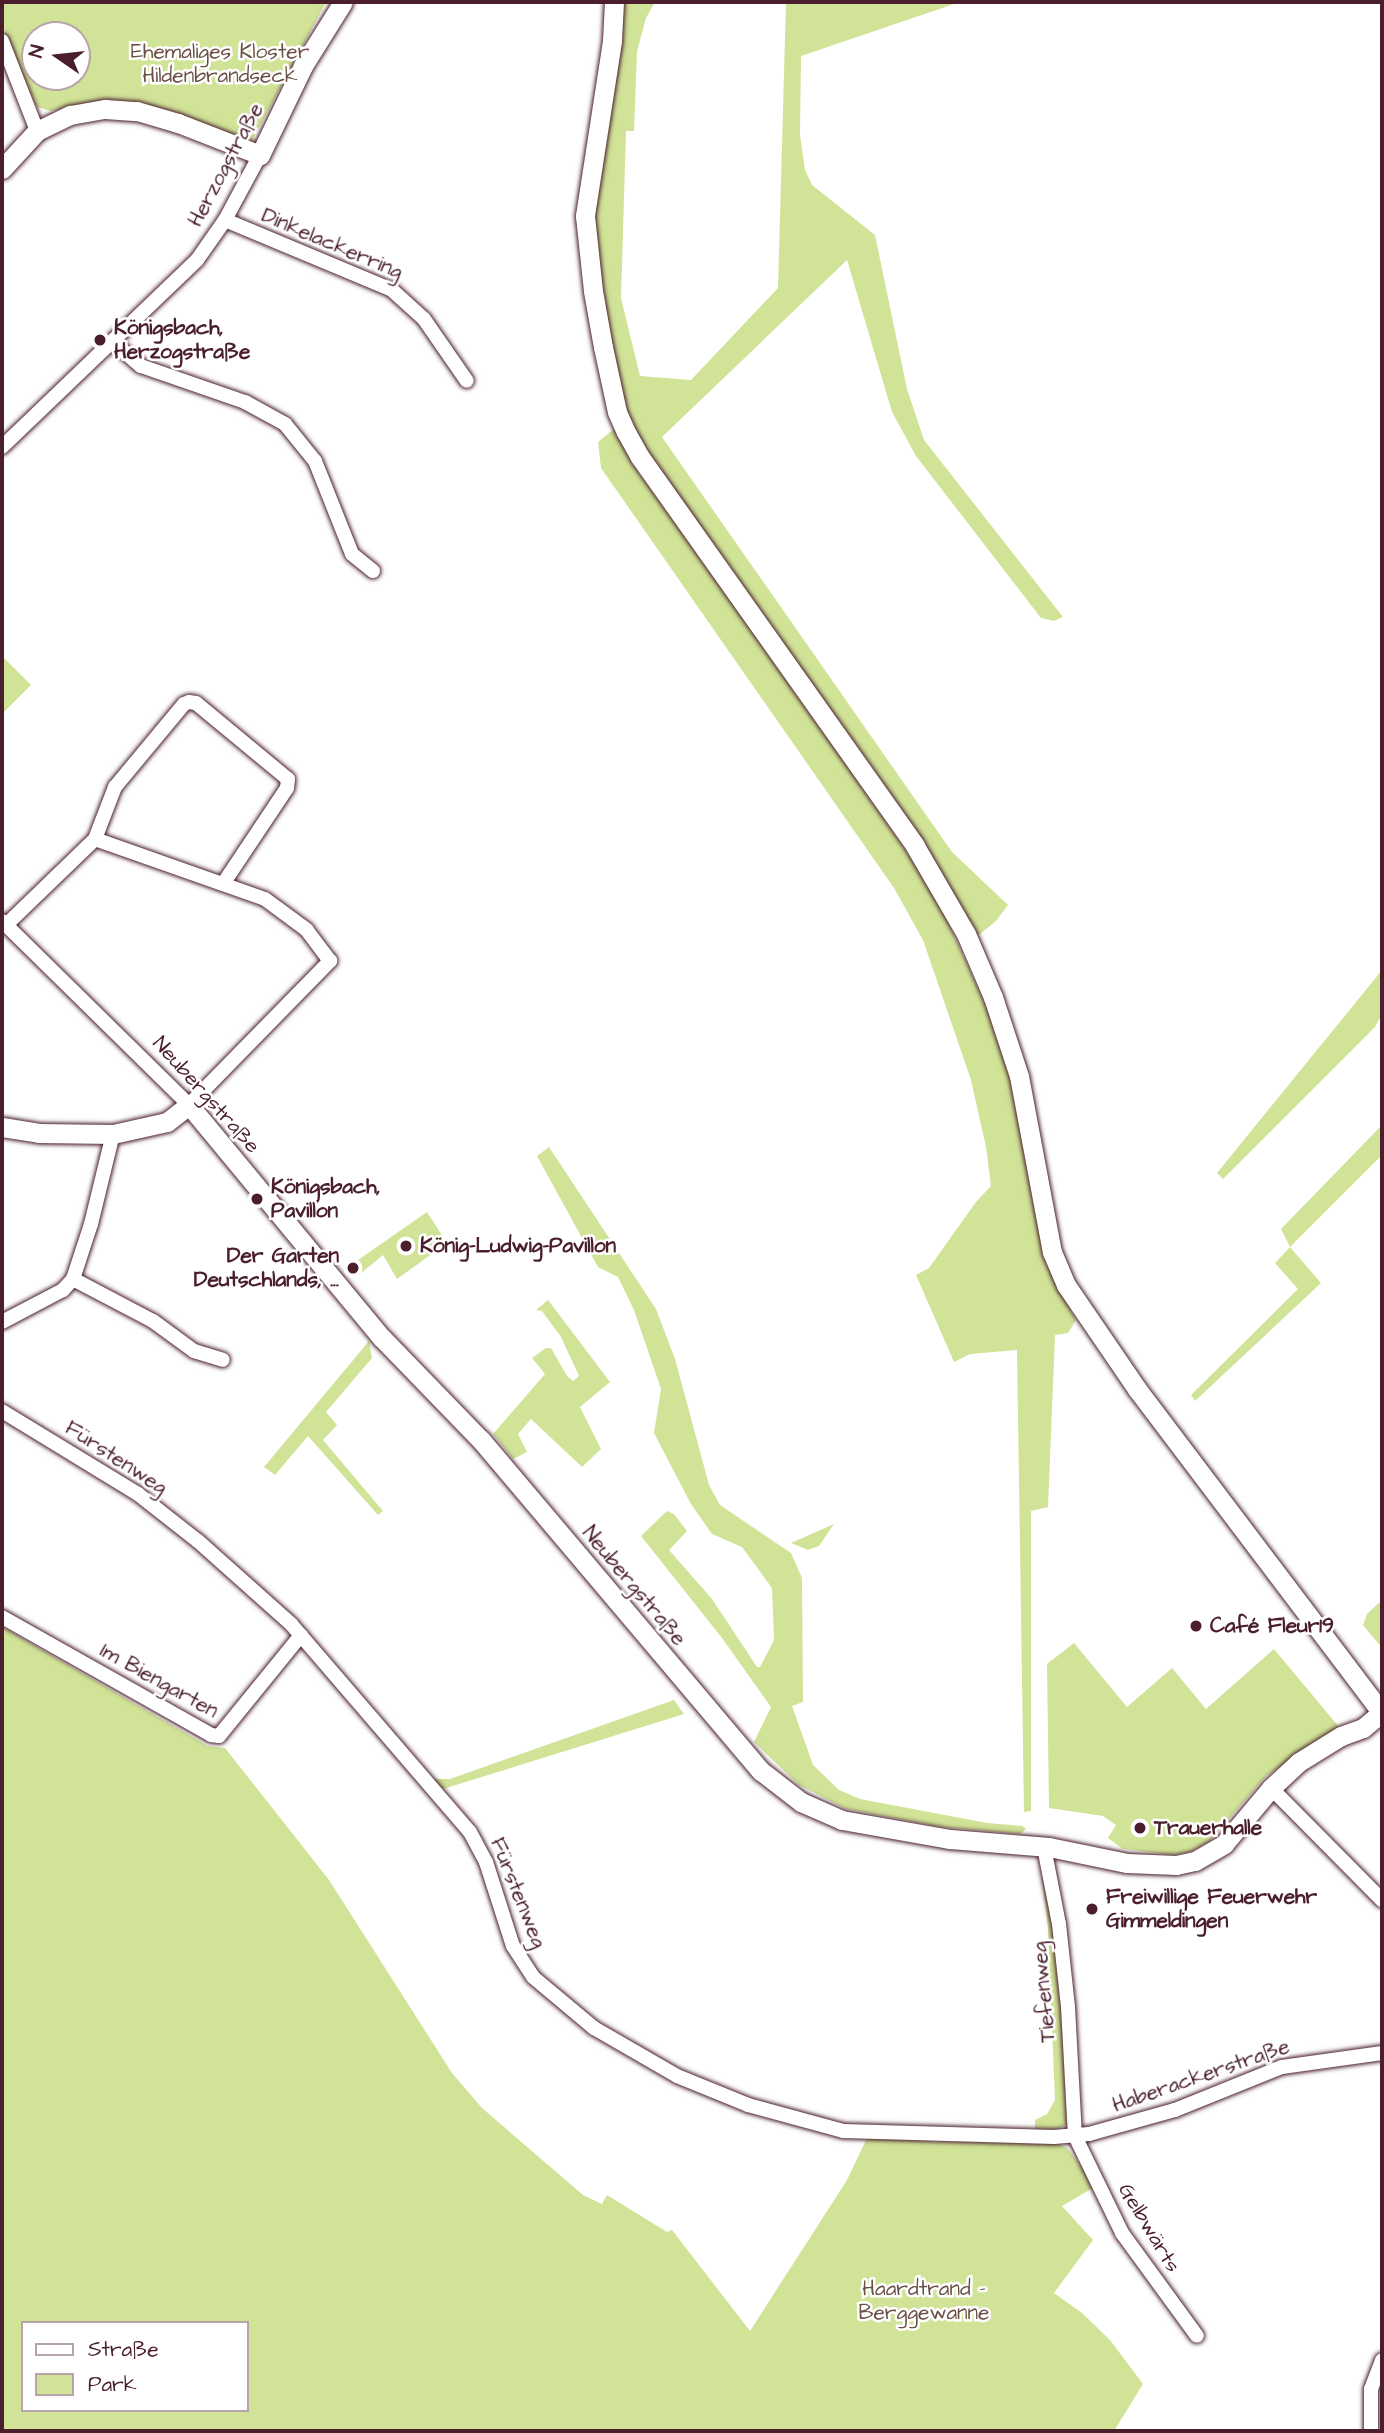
<!DOCTYPE html>
<meta charset="utf-8">
<style>
body{margin:0}
#map{position:relative;width:1384px;height:2433px;overflow:hidden;background:#fff;font-family:"Architects Daughter",sans-serif}
div>[style]{position:absolute}
.green>*{inset:0;background:#d0e397}
.roads{filter:drop-shadow(0 0 2px #4a1f2b) drop-shadow(0 0 2px #4a1f2b)}
.street>*{height:14px;margin:-7px;padding:0 7px;transform-origin:7px;border-radius:7px;background:#fff}
.secondary>*{height:19px;margin:-9.5px;padding:0 9.5px;transform-origin:9.5px;border-radius:9.5px;background:#fff}
.dots>*{width:19px;height:19px;translate:-50% -50%;box-sizing:border-box;border:4px solid #fff;border-radius:50%}
span{translate:-50% -50%;white-space:nowrap;text-align:center;line-height:1.15;-webkit-text-stroke:5px #fff;paint-order:stroke}
.park-label{font-size:21px;color:#6c5046}
.street-label{font-size:21px;color:#4a1f2b}
.poi-label{font-size:21px;color:#4a1f2b;font-weight:700}
.left{translate:0 -50%;text-align:left}
.right{translate:-100% -50%;text-align:right}
.frame{position:absolute;inset:0;border:4px solid #4a1f2b;pointer-events:none}
.legend{position:absolute;left:21px;top:2321px;width:228px;height:91px;box-sizing:border-box;background:#fff;border:2px solid #b7a5aa;margin:0;padding:9px 12px;list-style:none;font-size:21px;color:#4a1f2b}
.legend li{display:flex;align-items:center;gap:14px;height:35px}
.legend b{width:35px;border:2px solid #b7a5aa}
.north{position:absolute;left:21px;top:21px;width:70px;height:70px;box-sizing:border-box;background:#fff;border:2px solid #b7a5aa;border-radius:50%;rotate:284deg;font-size:19px;font-weight:700;line-height:28px;text-align:center;color:#4a1f2b}
.north::after{content:'';display:block;margin:auto;width:24px;height:32px;background:#4a1f2b;clip-path:polygon(50% 0,100% 100%,50% 72%,0 100%)}
</style>
<div id="map">
<div class="green">
<div style="clip-path:polygon(evenodd,2px 2px,326px 2px,252px 141px,101px 101px,51px 111px,37px 107px,5px 36px,2px 2px,35px 35px,77px 35px,77px 77px,35px 77px,35px 35px)"></div>
<div style="clip-path:polygon(620px 2px,655px 2px,646px 18px,637px 51px,634px 131px,626px 131px,621px 298px,640px 376px,691px 380px,778px 288px,786px 2px,960px 2px,801px 56px,800px 135px,805px 170px,812px 185px,875px 235px,907px 389px,924px 440px,1063px 617px,1054px 621px,1041px 618px,916px 456px,892px 412px,847px 260px,662px 437px,952px 852px,1008px 905px,996px 921px,975px 938px,643px 447px,619px 390px,590px 220px)"></div>
<div style="clip-path:polygon(614px 429px,638px 472px,712px 571px,934px 891px,999px 1035px,1016px 1099px,1056px 1284px,1076px 1320px,1068px 1333px,1055px 1335px,1048px 1507px,1031px 1511px,1031px 1811px,1024px 1812px,1017px 1350px,970px 1354px,954px 1362px,916px 1275px,929px 1268px,976px 1202px,991px 1186px,986px 1147px,971px 1080px,923px 940px,894px 888px,601px 468px,598px 442px)"></div>
<div style="clip-path:polygon(2px 656px,31px 685px,4px 712px,2px 710px)"></div>
<div style="clip-path:polygon(1382px 970px,1382px 1014px,1375px 1027px,1223px 1179px,1217px 1173px)"></div>
<div style="clip-path:polygon(1382px 1125px,1382px 1155px,1290px 1247px,1321px 1283px,1195px 1401px,1191px 1395px,1298px 1289px,1275px 1263px,1290px 1247px,1281px 1229px)"></div>
<div style="clip-path:polygon(549px 1147px,656px 1309px,675px 1359px,709px 1485px,720px 1505px,791px 1553px,802px 1578px,803px 1702px,792px 1706px,813px 1765px,839px 1790px,860px 1799px,987px 1823px,1023px 1826px,1026px 1829px,1020px 1834px,941px 1827px,846px 1809px,799px 1785px,754px 1742px,771px 1707px,722px 1638px,641px 1536px,667px 1511px,674px 1514px,687px 1531px,669px 1550px,712px 1599px,757px 1667px,760px 1667px,774px 1640px,772px 1588px,742px 1547px,712px 1534px,691px 1504px,654px 1433px,661px 1389px,634px 1310px,618px 1277px,598px 1267px,537px 1156px)"></div>
<div style="clip-path:polygon(427px 1212px,447px 1243px,397px 1279px,383px 1255px,360px 1274px,348px 1267px)"></div>
<div style="clip-path:polygon(548px 1300px,610px 1382px,580px 1407px,601px 1449px,582px 1467px,531px 1419px,518px 1434px,527px 1452px,513px 1459px,493px 1434px,545px 1374px,532px 1358px,546px 1348px,551px 1348px,567px 1376px,573px 1381px,579px 1376px,561px 1337px,542px 1311px,536px 1310px)"></div>
<div style="clip-path:polygon(369px 1341px,372px 1358px,326px 1412px,337px 1425px,323px 1440px,383px 1511px,378px 1515px,308px 1436px,275px 1475px,264px 1467px)"></div>
<div style="clip-path:polygon(834px 1524px,819px 1546px,808px 1550px,791px 1543px)"></div>
<div style="clip-path:polygon(1382px 1600px,1382px 1648px,1363px 1625px,1367px 1614px)"></div>
<div style="clip-path:polygon(evenodd,2px 1627px,208px 1746px,225px 1748px,329px 1880px,452px 2073px,482px 2108px,583px 2195px,602px 2204px,607px 2195px,667px 2232px,672px 2230px,750px 2331px,847px 2180px,868px 2136px,935px 2142px,1057px 2143px,1067px 2148px,1096px 2186px,1062px 2206px,1093px 2240px,1054px 2293px,1082px 2313px,1110px 2340px,1143px 2384px,1114px 2431px,2px 2431px,2px 1627px,23px 2323px,247px 2323px,247px 2410px,23px 2410px,23px 2323px)"></div>
<div style="clip-path:polygon(1074px 1643px,1127px 1707px,1172px 1668px,1206px 1709px,1274px 1649px,1339px 1727px,1266px 1776px,1209px 1842px,1189px 1852px,1173px 1855px,1123px 1849px,1108px 1838px,1116px 1825px,1103px 1816px,1049px 1808px,1047px 1664px)"></div>
<div style="clip-path:polygon(674px 1700px,684px 1714px,443px 1789px,432px 1779px,450px 1779px)"></div>
<div style="clip-path:polygon(1041px 1868px,1057px 1937px,1064px 2017px,1067px 2124px,1058px 2129px,1035px 2130px,1035px 2120px,1047px 2114px,1055px 2100px,1048px 1928px)"></div>
</div>
<div class="roads">
<div class="street">
<div style="left:2px;top:41px;width:97px;rotate:68.7deg"></div>
<div style="left:225px;top:220px;width:181px;rotate:22.7deg"></div>
<div style="left:392px;top:290px;width:43px;rotate:42.2deg"></div>
<div style="left:424px;top:319px;width:75px;rotate:55.3deg"></div>
<div style="left:113px;top:342px;width:37px;rotate:41deg"></div>
<div style="left:141px;top:366px;width:110px;rotate:19.1deg"></div>
<div style="left:245px;top:402px;width:46px;rotate:28.8deg"></div>
<div style="left:285px;top:424px;width:48px;rotate:51deg"></div>
<div style="left:315px;top:461px;width:100px;rotate:68.3deg"></div>
<div style="left:352px;top:554px;width:27px;rotate:39deg"></div>
<div style="left:2px;top:447px;width:270px;rotate:-43.8deg"></div>
<div style="left:197px;top:260px;width:49px;rotate:-55deg"></div>
<div style="left:225px;top:220px;width:74px;rotate:-61.7deg"></div>
<div style="left:2px;top:921px;width:262px;rotate:44.5deg"></div>
<div style="left:189px;top:1105px;width:202px;rotate:-45.6deg"></div>
<div style="left:330px;top:961px;width:39px;rotate:-127deg"></div>
<div style="left:307px;top:930px;width:52px;rotate:-143.6deg"></div>
<div style="left:265px;top:899px;width:180px;rotate:-160.6deg"></div>
<div style="left:6px;top:925px;width:124px;rotate:-44deg"></div>
<div style="left:95px;top:839px;width:56px;rotate:-69deg"></div>
<div style="left:115px;top:787px;width:108px;rotate:-50.3deg"></div>
<div style="left:184px;top:704px;width:5px;rotate:-22deg"></div>
<div style="left:189px;top:702px;width:7px;rotate:8deg"></div>
<div style="left:196px;top:703px;width:119px;rotate:39.6deg"></div>
<div style="left:288px;top:779px;width:9px;rotate:96deg"></div>
<div style="left:287px;top:788px;width:115px;rotate:123.7deg"></div>
<div style="left:73px;top:1279px;width:90px;rotate:27.7deg"></div>
<div style="left:153px;top:1321px;width:51px;rotate:36.2deg"></div>
<div style="left:194px;top:1351px;width:30px;rotate:17deg"></div>
<div style="left:2px;top:1322px;width:69px;rotate:-27.7deg"></div>
<div style="left:63px;top:1290px;width:15px;rotate:-48deg"></div>
<div style="left:73px;top:1279px;width:58px;rotate:-71.9deg"></div>
<div style="left:91px;top:1224px;width:93px;rotate:-76.3deg"></div>
<div style="left:2px;top:1411px;width:159px;rotate:31.4deg"></div>
<div style="left:138px;top:1494px;width:76px;rotate:38.1deg"></div>
<div style="left:198px;top:1541px;width:125px;rotate:41.7deg"></div>
<div style="left:291px;top:1624px;width:274px;rotate:49.3deg"></div>
<div style="left:470px;top:1832px;width:34px;rotate:62deg"></div>
<div style="left:486px;top:1862px;width:88px;rotate:72.2deg"></div>
<div style="left:513px;top:1946px;width:37px;rotate:57deg"></div>
<div style="left:533px;top:1977px;width:80px;rotate:39.9deg"></div>
<div style="left:594px;top:2028px;width:96px;rotate:30deg"></div>
<div style="left:677px;top:2076px;width:77px;rotate:22.2deg"></div>
<div style="left:748px;top:2105px;width:98px;rotate:15.3deg"></div>
<div style="left:843px;top:2131px;width:211px;rotate:1.6deg"></div>
<div style="left:1054px;top:2137px;width:35px;rotate:-5deg"></div>
<div style="left:1089px;top:2134px;width:89px;rotate:-15.6deg"></div>
<div style="left:1175px;top:2110px;width:115px;rotate:-21.9deg"></div>
<div style="left:1282px;top:2067px;width:101px;rotate:-8deg"></div>
<div style="left:2px;top:1617px;width:240px;rotate:29.4deg"></div>
<div style="left:211px;top:1735px;width:8px;rotate:7deg"></div>
<div style="left:219px;top:1736px;width:130px;rotate:-50.9deg"></div>
<div style="left:1271px;top:1788px;width:158px;rotate:45.3deg"></div>
<div style="left:1044px;top:1847px;width:78px;rotate:79deg"></div>
<div style="left:1059px;top:1924px;width:83px;rotate:83.8deg"></div>
<div style="left:1068px;top:2007px;width:129px;rotate:86.9deg"></div>
<div style="left:1075px;top:2136px;width:108px;rotate:64.1deg"></div>
<div style="left:1122px;top:2233px;width:127px;rotate:53.9deg"></div>
<div style="left:1371px;top:2431px;width:42px;rotate:-90deg"></div>
<div style="left:1371px;top:2389px;width:31px;rotate:-69deg"></div>
</div>
<div class="secondary">
<div style="left:614px;top:2px;width:39px;rotate:93deg"></div>
<div style="left:612px;top:41px;width:177px;rotate:98.8deg"></div>
<div style="left:585px;top:216px;width:75px;rotate:83.9deg"></div>
<div style="left:593px;top:291px;width:57px;rotate:79.9deg"></div>
<div style="left:603px;top:347px;width:66px;rotate:77.8deg"></div>
<div style="left:617px;top:412px;width:22px;rotate:66deg"></div>
<div style="left:626px;top:432px;width:29px;rotate:61deg"></div>
<div style="left:640px;top:457px;width:476px;rotate:54.7deg"></div>
<div style="left:915px;top:846px;width:102px;rotate:59.9deg"></div>
<div style="left:966px;top:934px;width:69px;rotate:66.8deg"></div>
<div style="left:993px;top:997px;width:83px;rotate:71.8deg"></div>
<div style="left:1019px;top:1076px;width:179px;rotate:79.4deg"></div>
<div style="left:1052px;top:1252px;width:36px;rotate:67deg"></div>
<div style="left:1066px;top:1285px;width:126px;rotate:55.7deg"></div>
<div style="left:1137px;top:1389px;width:406px;rotate:52.9deg"></div>
<div style="left:2px;top:169px;width:52px;rotate:-47.4deg"></div>
<div style="left:37px;top:131px;width:37px;rotate:-26deg"></div>
<div style="left:70px;top:115px;width:36px;rotate:-10deg"></div>
<div style="left:105px;top:109px;width:32px;rotate:4deg"></div>
<div style="left:137px;top:111px;width:43px;rotate:16.3deg"></div>
<div style="left:178px;top:123px;width:88px;rotate:21.3deg"></div>
<div style="left:260px;top:155px;width:99px;rotate:-64.2deg"></div>
<div style="left:303px;top:66px;width:75px;rotate:-58deg"></div>
<div style="left:2px;top:1127px;width:36px;rotate:9deg"></div>
<div style="left:38px;top:1133px;width:75px;rotate:0.8deg"></div>
<div style="left:113px;top:1134px;width:55px;rotate:-12.5deg"></div>
<div style="left:167px;top:1122px;width:28px;rotate:-38deg"></div>
<div style="left:189px;top:1105px;width:303px;rotate:50.4deg"></div>
<div style="left:382px;top:1338px;width:142px;rotate:45.9deg"></div>
<div style="left:481px;top:1440px;width:434px;rotate:49.8deg"></div>
<div style="left:761px;top:1771px;width:51px;rotate:37.8deg"></div>
<div style="left:801px;top:1802px;width:45px;rotate:23.7deg"></div>
<div style="left:842px;top:1820px;width:110px;rotate:10deg"></div>
<div style="left:950px;top:1839px;width:99px;rotate:4.6deg"></div>
<div style="left:1049px;top:1847px;width:80px;rotate:11.6deg"></div>
<div style="left:1127px;top:1863px;width:49px;rotate:2.3deg"></div>
<div style="left:1176px;top:1865px;width:19px;rotate:-12deg"></div>
<div style="left:1195px;top:1861px;width:34px;rotate:-30deg"></div>
<div style="left:1224px;top:1844px;width:73px;rotate:-50deg"></div>
<div style="left:1271px;top:1788px;width:38px;rotate:-43deg"></div>
<div style="left:1299px;top:1762px;width:49px;rotate:-31.8deg"></div>
<div style="left:1341px;top:1736px;width:23px;rotate:-20deg"></div>
<div style="left:1363px;top:1728px;width:25px;rotate:-40deg"></div>
</div>
</div>
<div class="dots">
<div style="left:100px;top:340px;background:#4a1f2b"></div>
<div style="left:257px;top:1199px;background:#4a1f2b"></div>
<div style="left:406px;top:1246px;background:#4a1f2b"></div>
<div style="left:353px;top:1268px;background:#4a1f2b"></div>
<div style="left:1196px;top:1626px;background:#4a1f2b"></div>
<div style="left:1140px;top:1828px;background:#4a1f2b"></div>
<div style="left:1092px;top:1909px;background:#4a1f2b"></div>
</div>
<div class="park-label">
<span style="left:220px;top:64px">Ehemaliges Kloster<br>Hildenbrandseck</span>
<span style="left:924px;top:2301px">Haardtrand -<br>Berggewanne</span>
</div>
<div class="street-label">
<span style="left:226px;top:165px;rotate:-62deg">Herzogstraße</span>
<span style="left:332px;top:244px;rotate:23deg">Dinkelackerring</span>
<span style="left:206px;top:1095px;rotate:48deg">Neubergstraße</span>
<span style="left:116px;top:1458px;rotate:33deg">Fürstenweg</span>
<span style="left:634px;top:1586px;rotate:50deg">Neubergstraße</span>
<span style="left:159px;top:1681px;rotate:29deg">Im Biengarten</span>
<span style="left:518px;top:1893px;rotate:68deg">Fürstenweg</span>
<span style="left:1044px;top:1992px;rotate:-95deg">Tiefenweg</span>
<span style="left:1201px;top:2076px;rotate:-19deg">Haberackerstraße</span>
<span style="left:1149px;top:2228px;rotate:59deg">Gelbwärts</span>
</div>
<div class="poi-label">
<span class="left" style="left:114px;top:340px">Königsbach,<br>Herzogstraße</span>
<span class="left" style="left:271px;top:1199px">Königsbach,<br>Pavillon</span>
<span class="left" style="left:420px;top:1246px">König-Ludwig-Pavillon</span>
<span class="right" style="left:339px;top:1268px">Der Garten<br>Deutschlands, ...</span>
<span class="left" style="left:1210px;top:1626px">Café Fleur19</span>
<span class="left" style="left:1154px;top:1828px">Trauerhalle</span>
<span class="left" style="left:1106px;top:1909px">Freiwillige Feuerwehr<br>Gimmeldingen</span>
</div>
<div class="frame"></div>
<ul class="legend">
<li><b style="height:9px;background:#fff"></b>Straße</li>
<li><b style="height:19px;background:#d0e397"></b>Park</li>
</ul>
<div class="north">N</div>
</div>
